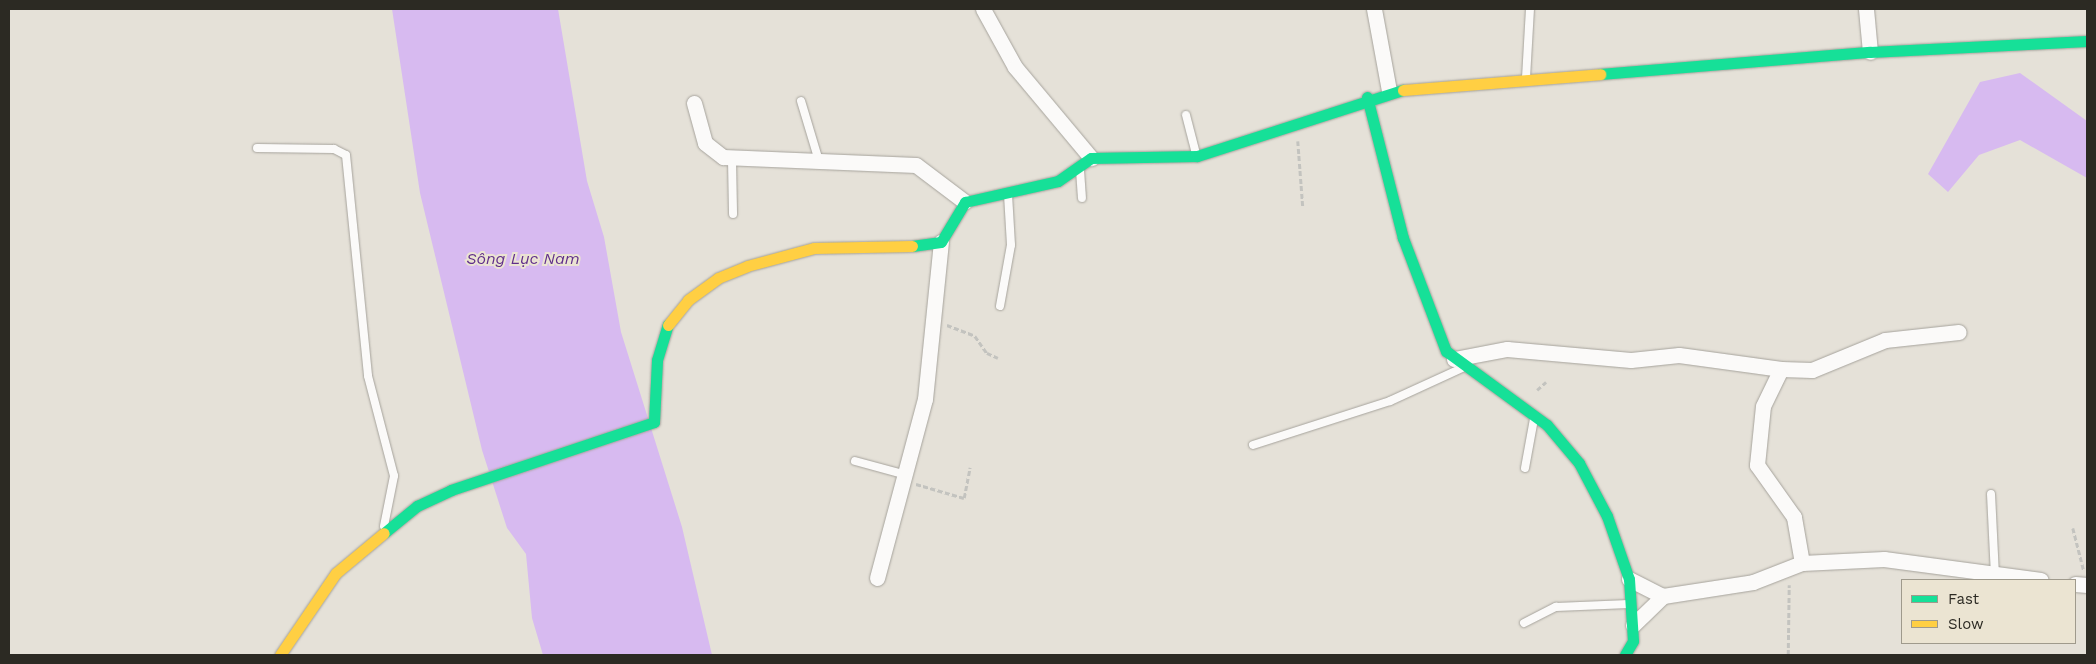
<!DOCTYPE html>
<meta charset="utf-8">
<style>
body{margin:0}
#map{position:relative;width:2096px;height:664px;overflow:hidden;background:#e5e1d8;font-family:"Work Sans",sans-serif}
div>[style]{position:absolute}
.water>*{inset:0;background:#d7baf0}
.path>*{height:2.5px;margin-top:-1.25px;transform-origin:0;background:repeating-linear-gradient(90deg,#c3c3bf 0 5px,transparent 0 7.5px)}
.roads{filter:drop-shadow(0 0 1px #a6a39c) drop-shadow(0 0 1px #a6a39c)}
.lane>*{height:8px;margin:-4px;padding:0 4px;transform-origin:4px;border-radius:4px;background:#fbfaf9}
.street>*{height:15px;margin:-7.5px;padding:0 7.5px;transform-origin:7.5px;border-radius:7.5px;background:#fbfaf9}
.fast>*{height:11px;margin:-5.5px;padding:0 5.5px;transform-origin:5.5px;border-radius:5.5px;background:#16e098}
.slow>*{height:11px;margin:-5.5px;padding:0 5.5px;transform-origin:5.5px;border-radius:5.5px;background:#ffcf43}
span{translate:-50% -50%;white-space:nowrap;text-align:center;line-height:1.15;-webkit-text-stroke:4px #ebe4d2;paint-order:stroke}
.water-label{font-size:16px;color:#602e8a;font-style:italic}
.frame{position:absolute;inset:0;border:10px solid #2c2a23;pointer-events:none}
.legend{position:absolute;left:1901px;top:579px;width:175px;height:65px;box-sizing:border-box;background:#ebe4d2;border:1px solid #9f9a8c;margin:0;padding:6px 9px;list-style:none;font-size:15px;color:#2c2a23}
.legend li{display:flex;align-items:center;gap:10px;height:25px}
.legend b{width:25px;border:1px solid #9f9a8c}
</style>
<div id="map">
<div class="water">
<div style="clip-path:polygon(392px 9px,558px 9px,587px 181px,604px 237px,621px 332px,682px 527px,712px 655px,543px 655px,532px 618px,526px 554px,507px 528px,482px 450px,420px 193px)"></div>
<div style="clip-path:polygon(2020px 73px,2087px 121px,2087px 178px,2020px 140px,1979px 155px,1948px 192px,1928px 174px,1980px 82px)"></div>
</div>
<div class="path">
<div style="left:1298px;top:141px;width:66px;rotate:85.7deg"></div>
<div style="left:947px;top:325px;width:30px;rotate:21deg"></div>
<div style="left:975px;top:336px;width:21px;rotate:55deg"></div>
<div style="left:987px;top:353px;width:12px;rotate:24deg"></div>
<div style="left:1537px;top:390px;width:12px;rotate:-42deg"></div>
<div style="left:916px;top:484px;width:50px;rotate:16.3deg"></div>
<div style="left:964px;top:498px;width:31px;rotate:-79deg"></div>
<div style="left:2073px;top:528px;width:44px;rotate:75.7deg"></div>
<div style="left:1788px;top:655px;width:70px;rotate:-89.2deg"></div>
</div>
<div class="roads">
<div class="lane">
<div style="left:1526px;top:78px;width:69px;rotate:-86.7deg"></div>
<div style="left:801px;top:101px;width:63px;rotate:73.3deg"></div>
<div style="left:1186px;top:115px;width:40px;rotate:75.6deg"></div>
<div style="left:257px;top:148px;width:77px;rotate:0.7deg"></div>
<div style="left:334px;top:149px;width:13px;rotate:27deg"></div>
<div style="left:346px;top:155px;width:222px;rotate:84.3deg"></div>
<div style="left:368px;top:376px;width:103px;rotate:75.4deg"></div>
<div style="left:394px;top:476px;width:51px;rotate:101.3deg"></div>
<div style="left:732px;top:160px;width:54px;rotate:88.9deg"></div>
<div style="left:1080px;top:170px;width:28px;rotate:86deg"></div>
<div style="left:1000px;top:306px;width:62px;rotate:-79.8deg"></div>
<div style="left:1011px;top:245px;width:51px;rotate:-93.4deg"></div>
<div style="left:1253px;top:445px;width:144px;rotate:-17.8deg"></div>
<div style="left:1390px;top:401px;width:79px;rotate:-24.6deg"></div>
<div style="left:855px;top:461px;width:50px;rotate:15.2deg"></div>
<div style="left:1525px;top:468px;width:50px;rotate:-79.6deg"></div>
<div style="left:1991px;top:494px;width:81px;rotate:87.2deg"></div>
<div style="left:1524px;top:623px;width:36px;rotate:-27deg"></div>
<div style="left:1556px;top:607px;width:73px;rotate:-2.4deg"></div>
</div>
<div class="street">
<div style="left:983px;top:9px;width:66px;rotate:61.1deg"></div>
<div style="left:1015px;top:67px;width:119px;rotate:50.1deg"></div>
<div style="left:1374px;top:9px;width:83px;rotate:79.6deg"></div>
<div style="left:1866px;top:9px;width:43px;rotate:84.7deg"></div>
<div style="left:694px;top:103px;width:41px;rotate:74.6deg"></div>
<div style="left:705px;top:143px;width:23px;rotate:38deg"></div>
<div style="left:723px;top:157px;width:193px;rotate:2.4deg"></div>
<div style="left:916px;top:165px;width:61px;rotate:37.1deg"></div>
<div style="left:1454px;top:359px;width:54px;rotate:-10.7deg"></div>
<div style="left:1507px;top:349px;width:124px;rotate:5.1deg"></div>
<div style="left:1631px;top:360px;width:48px;rotate:-5.9deg"></div>
<div style="left:1679px;top:355px;width:103px;rotate:7.8deg"></div>
<div style="left:1802px;top:563px;width:47px;rotate:-99.9deg"></div>
<div style="left:1794px;top:517px;width:64px;rotate:-125.4deg"></div>
<div style="left:1757px;top:465px;width:59px;rotate:-84.2deg"></div>
<div style="left:1763px;top:406px;width:41px;rotate:-64.1deg"></div>
<div style="left:1781px;top:369px;width:31px;rotate:2deg"></div>
<div style="left:1812px;top:370px;width:79px;rotate:-22.3deg"></div>
<div style="left:1885px;top:340px;width:74px;rotate:-6.2deg"></div>
<div style="left:877px;top:578px;width:185px;rotate:-75deg"></div>
<div style="left:925px;top:399px;width:158px;rotate:-84.2deg"></div>
<div style="left:1629px;top:579px;width:38px;rotate:27deg"></div>
<div style="left:2075px;top:584px;width:12px;rotate:5deg"></div>
<div style="left:1633px;top:625px;width:42px;rotate:-44deg"></div>
<div style="left:1663px;top:596px;width:91px;rotate:-8.8deg"></div>
<div style="left:1753px;top:582px;width:53px;rotate:-21.2deg"></div>
<div style="left:1802px;top:563px;width:82px;rotate:-2.8deg"></div>
<div style="left:1884px;top:559px;width:158px;rotate:7.6deg"></div>
</div>
<div class="fast">
<div style="left:1600px;top:74px;width:271px;rotate:-4.7deg"></div>
<div style="left:1870px;top:52px;width:217px;rotate:-2.9deg"></div>
<div style="left:1367px;top:97px;width:146px;rotate:75.7deg"></div>
<div style="left:1403px;top:238px;width:121px;rotate:69.2deg"></div>
<div style="left:1446px;top:351px;width:125px;rotate:36.2deg"></div>
<div style="left:1547px;top:425px;width:50px;rotate:49.9deg"></div>
<div style="left:1579px;top:463px;width:60px;rotate:62.2deg"></div>
<div style="left:1607px;top:516px;width:67px;rotate:70.8deg"></div>
<div style="left:1629px;top:579px;width:62px;rotate:86.3deg"></div>
<div style="left:1633px;top:641px;width:16px;rotate:120deg"></div>
<div style="left:912px;top:246px;width:29px;rotate:-8deg"></div>
<div style="left:941px;top:242px;width:47px;rotate:-59deg"></div>
<div style="left:965px;top:202px;width:95px;rotate:-12.7deg"></div>
<div style="left:1058px;top:181px;width:40px;rotate:-34.9deg"></div>
<div style="left:1091px;top:158px;width:106px;rotate:-1.1deg"></div>
<div style="left:1197px;top:156px;width:216px;rotate:-17.8deg"></div>
<div style="left:384px;top:533px;width:43px;rotate:-39.3deg"></div>
<div style="left:417px;top:506px;width:38px;rotate:-25deg"></div>
<div style="left:451px;top:490px;width:214px;rotate:-18.5deg"></div>
<div style="left:654px;top:422px;width:62px;rotate:-87.2deg"></div>
<div style="left:657px;top:360px;width:37px;rotate:-73deg"></div>
</div>
<div class="slow">
<div style="left:1403px;top:90px;width:198px;rotate:-4.6deg"></div>
<div style="left:668px;top:325px;width:32px;rotate:-51deg"></div>
<div style="left:688px;top:300px;width:37px;rotate:-36deg"></div>
<div style="left:718px;top:278px;width:31px;rotate:-22deg"></div>
<div style="left:747px;top:266px;width:69px;rotate:-15deg"></div>
<div style="left:814px;top:248px;width:98px;rotate:-1.2deg"></div>
<div style="left:280px;top:655px;width:99px;rotate:-55.7deg"></div>
<div style="left:336px;top:573px;width:62px;rotate:-39.8deg"></div>
</div>
</div>
<div class="water-label">
<span style="left:523px;top:259px">Sông Lục Nam</span>
</div>
<div class="frame"></div>
<ul class="legend">
<li><b style="height:6px;background:#16e098"></b>Fast</li>
<li><b style="height:6px;background:#ffcf43"></b>Slow</li>
</ul>
</div>
